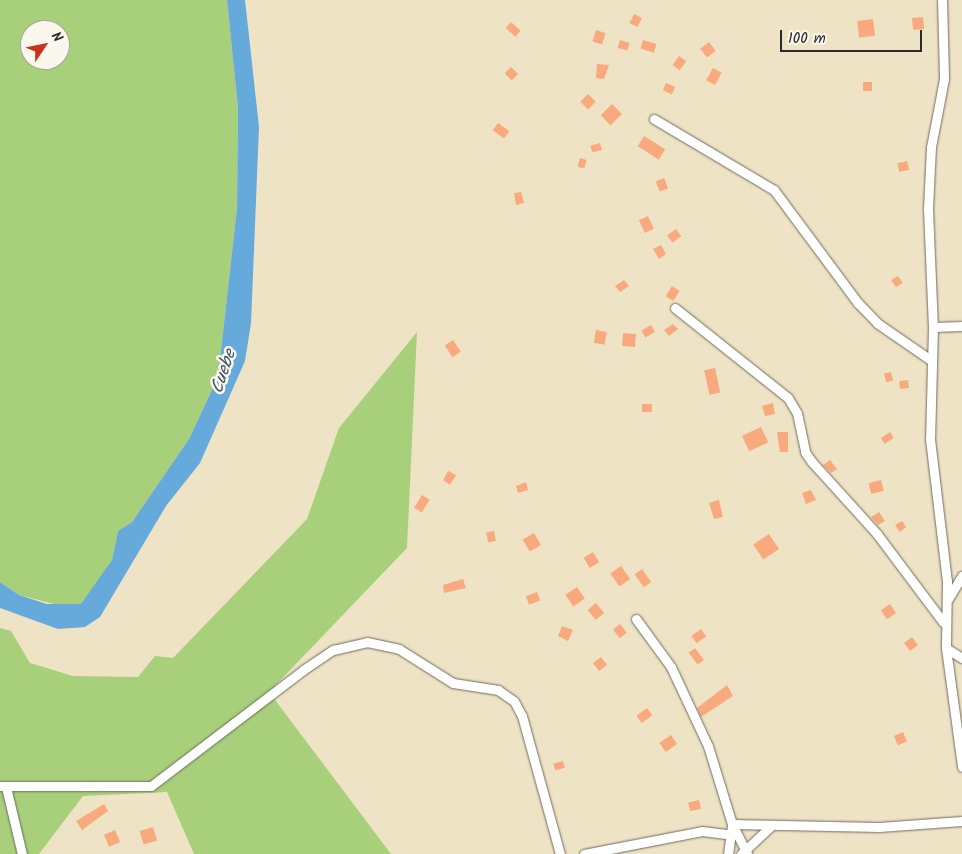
<!DOCTYPE html>
<style>
body{margin:0}
#map{position:relative;width:962px;height:854px;overflow:hidden;background:#efe3c5;font-family:Kalam,sans-serif}
div>[style]{position:absolute}
.green>*{inset:0;background:#a8d07b}
.water>*{inset:0;background:#66a9db}
.building>*{inset:0;background:#f8aa7e;transform-origin:0 0}
.roads{filter:drop-shadow(0 0 1px #706b61) drop-shadow(0 0 1px #706b61)}
.street>*{height:9px;margin:-4.5px;padding:0 4.5px;transform-origin:4.5px;border-radius:4.5px;background:#fff}
span{translate:-50% -50%;white-space:nowrap;text-align:center;line-height:1.15;-webkit-text-stroke:5px #fbf7ec;paint-order:stroke}
.water-label{font-size:18px;color:#405769;font-style:italic}
.north{position:absolute;left:20px;top:20px;width:50px;height:50px;box-sizing:border-box;background:#fbf7ec;border:1px solid #a8a59f;border-radius:50%;rotate:56deg;font-size:14px;font-weight:700;line-height:20px;text-align:center;color:#2b2b2b}
.north::after{content:'';display:block;margin:auto;width:18px;height:22px;background:#c8321e;clip-path:polygon(50% 0,100% 100%,50% 72%,0 100%)}
.scale{position:absolute;left:780px;top:30px;width:142px;height:22px;box-sizing:border-box;border:2px solid #2b2b2b;border-top:0;padding-left:6px;font-size:15px;line-height:18px;white-space:nowrap;color:#2b2b2b;-webkit-text-stroke:4px #fbf7ec;paint-order:stroke}
</style>
<div id="map">
<div class="green">
<div style="clip-path:polygon(evenodd,0 0,227px 0,238px 108px,237px 208px,218px 377px,189px 439px,132px 522px,118px 531px,112px 560px,99px 585px,81px 604px,66px 607px,19px 595px,0 582px,0 0,30px 30px,60px 30px,60px 60px,30px 60px,30px 30px)"></div>
<div style="clip-path:polygon(417px 332px,407px 548px,269px 692px,391px 854px,194px 854px,167px 792px,83px 796px,39px 854px,0 854px,0 628px,11px 631px,30px 663px,73px 676px,138px 677px,155px 656px,173px 658px,307px 519px,339px 428px)"></div>
</div>
<div class="water">
<div style="clip-path:polygon(227px 0,245px 0,259px 127px,251px 323px,245px 361px,200px 463px,166px 506px,100px 617px,85px 627px,58px 629px,0 608px,0 582px,19px 595px,47px 604px,81px 604px,112px 560px,118px 531px,132px 522px,189px 439px,218px 377px,237px 208px,238px 108px)"></div>
</div>
<div class="building">
<div style="left:634px;top:14px;width:9px;height:10px;rotate:27deg"></div>
<div style="left:923px;top:17px;width:12px;height:11px;rotate:85deg"></div>
<div style="left:873px;top:19px;width:17px;height:16px;rotate:83deg"></div>
<div style="left:511px;top:22px;width:13px;height:8px;rotate:42deg"></div>
<div style="left:596px;top:30px;width:10px;height:12px;rotate:17deg"></div>
<div style="left:620px;top:40px;width:10px;height:8px;rotate:17deg"></div>
<div style="left:643px;top:40px;width:14px;height:9px;rotate:17deg"></div>
<div style="left:709px;top:42px;width:11px;height:11px;rotate:52deg"></div>
<div style="left:679px;top:56px;width:9px;height:11px;rotate:36deg"></div>
<div style="clip-path:polygon(597px 64px,609px 65px,604px 79px,596px 78px)"></div>
<div style="left:511px;top:67px;width:10px;height:9px;rotate:45deg"></div>
<div style="left:713px;top:68px;width:10px;height:14px;rotate:29deg"></div>
<div style="left:863px;top:82px;width:9px;height:9px"></div>
<div style="left:666px;top:83px;width:10px;height:8px;rotate:24deg"></div>
<div style="left:588px;top:94px;width:11px;height:11px;rotate:45deg"></div>
<div style="left:612px;top:104px;width:14px;height:16px;rotate:45deg"></div>
<div style="left:498px;top:123px;width:14px;height:9px;rotate:36deg"></div>
<div style="left:644px;top:136px;width:25px;height:12px;rotate:32deg"></div>
<div style="left:600px;top:143px;width:7px;height:10px;rotate:74deg"></div>
<div style="left:580px;top:158px;width:7px;height:9px;rotate:16deg"></div>
<div style="left:907px;top:161px;width:9px;height:10px;rotate:77deg"></div>
<div style="left:664px;top:178px;width:11px;height:9px;rotate:68deg"></div>
<div style="clip-path:polygon(521px 192px,524px 203px,516px 205px,514px 193px)"></div>
<div style="left:648px;top:216px;width:14px;height:10px;rotate:65deg"></div>
<div style="left:676px;top:229px;width:9px;height:11px;rotate:54deg"></div>
<div style="clip-path:polygon(661px 245px,666px 254px,659px 259px,653px 249px)"></div>
<div style="clip-path:polygon(898px 276px,903px 283px,896px 287px,891px 280px)"></div>
<div style="clip-path:polygon(624px 280px,629px 286px,620px 292px,615px 286px)"></div>
<div style="left:672px;top:286px;width:9px;height:12px;rotate:32deg"></div>
<div style="clip-path:polygon(673px 324px,678px 329px,669px 336px,664px 330px)"></div>
<div style="left:651px;top:325px;width:8px;height:11px;rotate:60deg"></div>
<div style="left:596px;top:330px;width:11px;height:13px;rotate:10deg"></div>
<div style="left:623px;top:333px;width:13px;height:13px;rotate:4deg"></div>
<div style="left:453px;top:340px;width:14px;height:10px;rotate:56deg"></div>
<div style="left:715px;top:368px;width:25px;height:11px;rotate:78deg"></div>
<div style="left:891px;top:372px;width:9px;height:7px;rotate:77deg"></div>
<div style="left:908px;top:380px;width:8px;height:9px;rotate:83deg"></div>
<div style="clip-path:polygon(773px 403px,775px 414px,765px 416px,762px 406px)"></div>
<div style="left:642px;top:404px;width:10px;height:8px"></div>
<div style="left:761px;top:427px;width:17px;height:21px;rotate:65deg"></div>
<div style="clip-path:polygon(777px 432px,788px 432px,788px 452px,780px 452px)"></div>
<div style="left:890px;top:432px;width:7px;height:11px;rotate:56deg"></div>
<div style="clip-path:polygon(830px 460px,837px 469px,831px 473px,823px 465px)"></div>
<div style="clip-path:polygon(448px 471px,456px 475px,450px 485px,443px 480px)"></div>
<div style="left:881px;top:480px;width:11px;height:13px;rotate:75deg"></div>
<div style="clip-path:polygon(526px 482px,528px 490px,518px 493px,516px 486px)"></div>
<div style="clip-path:polygon(811px 490px,816px 500px,806px 504px,802px 493px)"></div>
<div style="left:422px;top:495px;width:9px;height:15px;rotate:32deg"></div>
<div style="clip-path:polygon(719px 500px,723px 517px,714px 519px,709px 503px)"></div>
<div style="clip-path:polygon(879px 512px,885px 521px,878px 525px,871px 517px)"></div>
<div style="clip-path:polygon(902px 521px,906px 527px,900px 532px,895px 525px)"></div>
<div style="left:494px;top:531px;width:10px;height:8px;rotate:79deg"></div>
<div style="left:534px;top:533px;width:14px;height:13px;rotate:60deg"></div>
<div style="left:769px;top:534px;width:18px;height:19px;rotate:56deg"></div>
<div style="left:593px;top:552px;width:12px;height:11px;rotate:59deg"></div>
<div style="left:621px;top:566px;width:16px;height:13px;rotate:55deg"></div>
<div style="left:642px;top:569px;width:16px;height:9px;rotate:55deg"></div>
<div style="clip-path:polygon(463px 579px,466px 588px,444px 593px,443px 585px)"></div>
<div style="left:577px;top:587px;width:14px;height:14px;rotate:56deg"></div>
<div style="left:537px;top:592px;width:9px;height:12px;rotate:69deg"></div>
<div style="left:596px;top:603px;width:13px;height:11px;rotate:51deg"></div>
<div style="left:890px;top:604px;width:11px;height:11px;rotate:56deg"></div>
<div style="left:620px;top:624px;width:11px;height:9px;rotate:52deg"></div>
<div style="clip-path:polygon(562px 626px,573px 630px,568px 641px,558px 636px)"></div>
<div style="left:701px;top:629px;width:9px;height:12px;rotate:54deg"></div>
<div style="left:912px;top:637px;width:10px;height:10px;rotate:53deg"></div>
<div style="left:695px;top:648px;width:15px;height:8px;rotate:53deg"></div>
<div style="left:601px;top:657px;width:10px;height:10px;rotate:53deg"></div>
<div style="clip-path:polygon(727px 685px,733px 696px,701px 717px,697px 708px)"></div>
<div style="left:647px;top:708px;width:9px;height:13px;rotate:54deg"></div>
<div style="left:903px;top:732px;width:10px;height:10px;rotate:66deg"></div>
<div style="left:671px;top:735px;width:11px;height:14px;rotate:56deg"></div>
<div style="left:563px;top:761px;width:7px;height:10px;rotate:74deg"></div>
<div style="left:699px;top:800px;width:9px;height:11px;rotate:77deg"></div>
<div style="clip-path:polygon(104px 804px,108px 811px,82px 830px,76px 821px)"></div>
<div style="left:153px;top:827px;width:14px;height:14px;rotate:73deg"></div>
<div style="left:115px;top:830px;width:13px;height:12px;rotate:67deg"></div>
</div>
<div class="roads">
<div class="street">
<div style="left:942px;top:0;width:79px;rotate:88.5deg"></div>
<div style="left:944px;top:79px;width:69px;rotate:100.8deg"></div>
<div style="left:931px;top:147px;width:62px;rotate:92.8deg"></div>
<div style="left:928px;top:209px;width:118px;rotate:87.6deg"></div>
<div style="left:933px;top:327px;width:112px;rotate:91.5deg"></div>
<div style="left:930px;top:439px;width:143px;rotate:83.2deg"></div>
<div style="left:947px;top:581px;width:67px;rotate:90.9deg"></div>
<div style="left:946px;top:648px;width:120px;rotate:82.3deg"></div>
<div style="left:654px;top:119px;width:139px;rotate:30.6deg"></div>
<div style="left:774px;top:190px;width:141px;rotate:53.4deg"></div>
<div style="left:858px;top:303px;width:28px;rotate:46deg"></div>
<div style="left:877px;top:323px;width:67px;rotate:34.6deg"></div>
<div style="left:675px;top:308px;width:144px;rotate:38.5deg"></div>
<div style="left:788px;top:398px;width:17px;rotate:59deg"></div>
<div style="left:797px;top:413px;width:40px;rotate:78deg"></div>
<div style="left:805px;top:452px;width:12px;rotate:55deg"></div>
<div style="left:812px;top:462px;width:97px;rotate:47.9deg"></div>
<div style="left:877px;top:534px;width:110px;rotate:53.1deg"></div>
<div style="left:933px;top:327px;width:29px;rotate:-2deg"></div>
<div style="left:948px;top:599px;width:27px;rotate:-59deg"></div>
<div style="left:636px;top:619px;width:59px;rotate:53.9deg"></div>
<div style="left:671px;top:667px;width:87px;rotate:64.9deg"></div>
<div style="left:708px;top:746px;width:82px;rotate:72.9deg"></div>
<div style="left:732px;top:824px;width:34px;rotate:63deg"></div>
<div style="left:946px;top:648px;width:19px;rotate:32deg"></div>
<div style="left:0;top:786px;width:151px"></div>
<div style="left:151px;top:786px;width:191px;rotate:-37.3deg"></div>
<div style="left:303px;top:670px;width:36px;rotate:-34deg"></div>
<div style="left:333px;top:650px;width:35px;rotate:-13deg"></div>
<div style="left:367px;top:642px;width:33px;rotate:12deg"></div>
<div style="left:399px;top:649px;width:64px;rotate:32.2deg"></div>
<div style="left:453px;top:683px;width:46px;rotate:8.8deg"></div>
<div style="left:498px;top:690px;width:19px;rotate:35deg"></div>
<div style="left:514px;top:701px;width:17px;rotate:62deg"></div>
<div style="left:522px;top:716px;width:143px;rotate:74.6deg"></div>
<div style="left:6px;top:787px;width:69px;rotate:76.6deg"></div>
<div style="left:584px;top:854px;width:120px;rotate:-11deg"></div>
<div style="left:702px;top:831px;width:26px;rotate:7deg"></div>
<div style="left:728px;top:854px;width:30px;rotate:-82deg"></div>
<div style="left:732px;top:824px;width:147px;rotate:1.2deg"></div>
<div style="left:879px;top:827px;width:83px;rotate:-4.1deg"></div>
<div style="left:741px;top:854px;width:40px;rotate:-43deg"></div>
</div>
</div>
<div class="water-label">
<span style="left:225px;top:372px;rotate:-72deg">Cuebe</span>
</div>
<div class="north">N</div>
<div class="scale">100 m</div>
</div>
